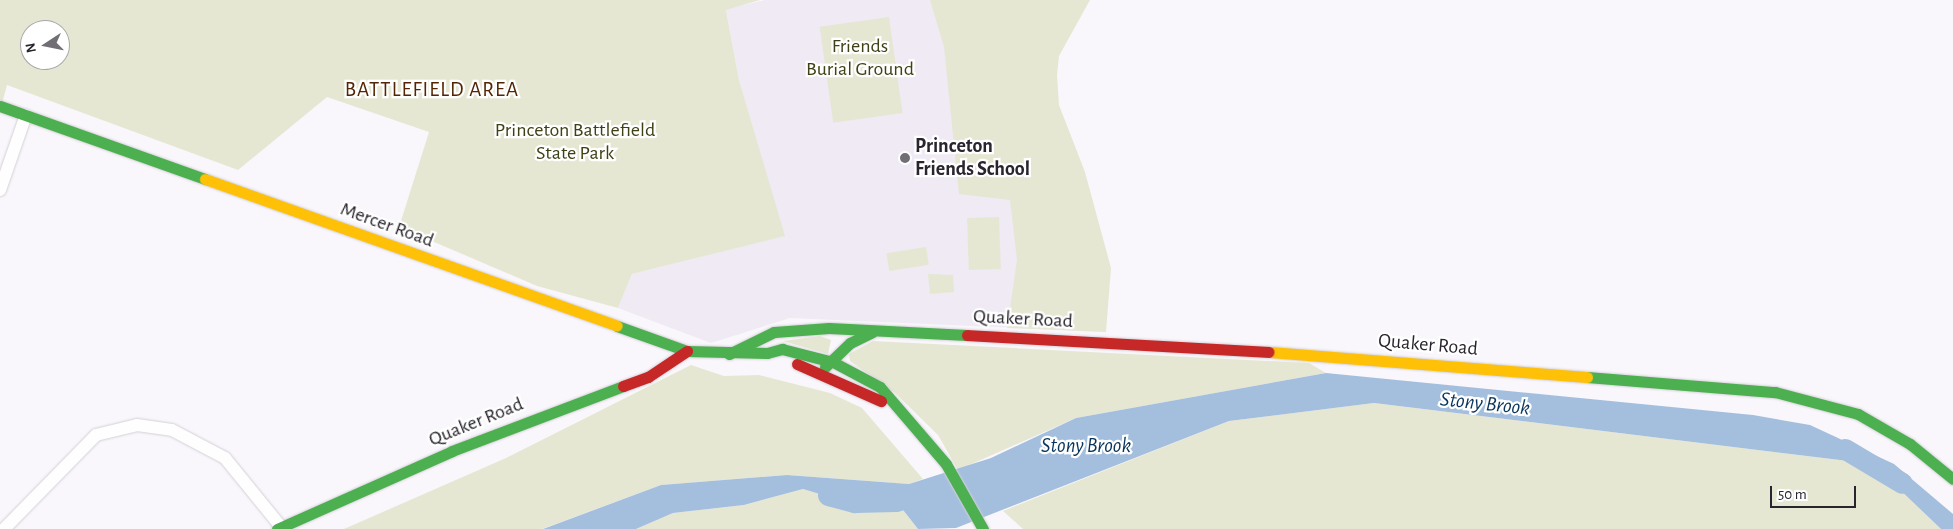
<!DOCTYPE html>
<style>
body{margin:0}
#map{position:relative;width:1953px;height:529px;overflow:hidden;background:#f9f7fb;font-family:"Alegreya Sans",sans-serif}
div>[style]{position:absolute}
.built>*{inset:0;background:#efeaf3}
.green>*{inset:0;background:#e6e7d3;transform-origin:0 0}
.water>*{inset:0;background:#a4bfde}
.river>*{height:21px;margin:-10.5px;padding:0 10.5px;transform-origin:10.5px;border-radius:10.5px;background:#a4bfde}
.roads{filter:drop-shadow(0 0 1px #d4d0d7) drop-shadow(0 0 1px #d4d0d7)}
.street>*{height:12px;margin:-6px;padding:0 6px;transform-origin:6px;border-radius:6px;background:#fefefe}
.fast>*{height:11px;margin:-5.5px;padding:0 5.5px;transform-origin:5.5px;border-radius:5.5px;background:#4caf50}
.slow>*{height:11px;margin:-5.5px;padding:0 5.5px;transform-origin:5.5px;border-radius:5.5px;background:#ffc107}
.jam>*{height:11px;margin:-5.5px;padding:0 5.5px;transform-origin:5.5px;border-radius:5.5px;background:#c62828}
.dots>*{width:14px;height:14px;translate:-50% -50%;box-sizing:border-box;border:2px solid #fff;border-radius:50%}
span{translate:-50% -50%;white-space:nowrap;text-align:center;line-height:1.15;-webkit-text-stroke:4.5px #fff;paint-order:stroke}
.park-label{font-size:20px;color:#3f4015}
.poi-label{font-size:20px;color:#29242d;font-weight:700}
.left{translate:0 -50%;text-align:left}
.street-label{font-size:20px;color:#29242d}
.neighbourhood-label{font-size:21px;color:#532505;letter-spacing:1px}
.water-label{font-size:21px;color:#09355d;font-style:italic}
.north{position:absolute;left:20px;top:20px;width:50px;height:50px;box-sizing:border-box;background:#fff;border:1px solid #a9a7ab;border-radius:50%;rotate:259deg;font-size:14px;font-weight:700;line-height:20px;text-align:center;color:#29242d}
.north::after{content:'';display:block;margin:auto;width:18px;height:22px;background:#726e75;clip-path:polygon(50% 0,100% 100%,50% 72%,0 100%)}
.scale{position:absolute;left:1770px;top:486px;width:86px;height:22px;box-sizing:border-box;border:2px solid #29242d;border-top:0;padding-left:6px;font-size:15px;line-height:18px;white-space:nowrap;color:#29242d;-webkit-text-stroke:4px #fff;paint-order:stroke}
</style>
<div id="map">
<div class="built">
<div style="clip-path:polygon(765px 0,997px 0,1106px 332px,790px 318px,711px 343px,618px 308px,632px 274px,784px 236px,739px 80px,726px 9px)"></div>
</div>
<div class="green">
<div style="clip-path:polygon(evenodd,0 0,760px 0,726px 10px,739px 80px,785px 236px,632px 274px,618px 308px,537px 286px,399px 227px,429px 132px,327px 97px,238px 170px,7px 85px,0 111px,0 0,30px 30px,60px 30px,60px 60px,30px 60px,30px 30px)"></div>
<div style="clip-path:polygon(930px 0,1090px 0,1059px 56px,1057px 75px,1059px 105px,1085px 172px,1111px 268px,1106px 332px,1007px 328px,1017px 260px,1010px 200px,959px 194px,944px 47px)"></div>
<div style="left:889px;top:17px;width:97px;height:70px;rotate:82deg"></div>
<div style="left:999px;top:217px;width:52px;height:32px;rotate:88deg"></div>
<div style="left:926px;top:247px;width:18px;height:40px;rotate:81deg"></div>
<div style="clip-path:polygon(928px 274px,953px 275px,954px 292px,930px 294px)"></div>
<div style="clip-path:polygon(820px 336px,831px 340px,828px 354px,783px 341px)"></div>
<div style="clip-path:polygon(873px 341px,1309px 363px,1326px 373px,1076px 418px,958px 470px,938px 435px,895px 393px,850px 361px,849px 354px)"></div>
<div style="clip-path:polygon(691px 365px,724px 376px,759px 375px,830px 393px,862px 408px,923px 479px,909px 484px,787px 475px,661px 485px,542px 529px,344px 529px,506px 458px)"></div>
<div style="clip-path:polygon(1374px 403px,1873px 464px,1941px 529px,1023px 529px,1003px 511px,1229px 421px)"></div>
<div style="clip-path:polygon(803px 489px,846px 502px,896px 501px,918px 529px,636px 529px,673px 513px,744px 505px)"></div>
</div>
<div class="water">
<div style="clip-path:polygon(1326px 373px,1753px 415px,1810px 425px,1894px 464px,1953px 514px,1953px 529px,1941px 529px,1873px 464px,1374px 403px,1229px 421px,956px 528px,918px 529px,896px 501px,846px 502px,803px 489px,744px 505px,673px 513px,636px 529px,543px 529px,661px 485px,787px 475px,909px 484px,991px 458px,1076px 418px)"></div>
</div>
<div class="river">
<div style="left:1845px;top:449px;width:66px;rotate:30.8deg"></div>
<div style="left:828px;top:495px;width:28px;rotate:15deg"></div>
<div style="left:855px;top:502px;width:41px;rotate:-1.4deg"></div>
<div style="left:896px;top:501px;width:28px;rotate:-17deg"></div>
</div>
<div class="roads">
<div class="street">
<div style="left:0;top:190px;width:79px;rotate:-70.9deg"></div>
<div style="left:4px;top:529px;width:132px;rotate:-45.6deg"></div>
<div style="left:96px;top:435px;width:42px;rotate:-13.7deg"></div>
<div style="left:137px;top:425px;width:35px;rotate:8deg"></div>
<div style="left:172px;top:430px;width:60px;rotate:27.8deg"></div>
<div style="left:225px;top:458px;width:89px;rotate:50.9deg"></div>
</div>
<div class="fast">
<div style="left:0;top:106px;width:218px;rotate:19.6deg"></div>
<div style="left:617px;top:326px;width:74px;rotate:19.7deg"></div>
<div style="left:687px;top:351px;width:80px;rotate:1.4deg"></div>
<div style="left:767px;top:353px;width:16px;rotate:-15deg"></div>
<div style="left:782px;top:349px;width:53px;rotate:14.3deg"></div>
<div style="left:833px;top:362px;width:53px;rotate:28deg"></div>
<div style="left:880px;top:387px;width:101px;rotate:49.4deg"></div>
<div style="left:946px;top:464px;width:75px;rotate:60.4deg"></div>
<div style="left:729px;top:354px;width:50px;rotate:-26.1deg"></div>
<div style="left:774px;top:332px;width:55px;rotate:-4.2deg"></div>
<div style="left:829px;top:328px;width:138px;rotate:2.9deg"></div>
<div style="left:825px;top:367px;width:35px;rotate:-44deg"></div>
<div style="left:850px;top:343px;width:25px;rotate:-26deg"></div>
<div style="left:1587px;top:377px;width:189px;rotate:4.6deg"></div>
<div style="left:1775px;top:392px;width:86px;rotate:14.8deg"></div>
<div style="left:1858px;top:414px;width:60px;rotate:30deg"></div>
<div style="left:1910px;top:444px;width:55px;rotate:39.1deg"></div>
<div style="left:277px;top:529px;width:192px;rotate:-24deg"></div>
<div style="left:452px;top:451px;width:183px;rotate:-20.8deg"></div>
</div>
<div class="slow">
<div style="left:205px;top:179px;width:437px;rotate:19.6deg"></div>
<div style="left:1269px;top:352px;width:319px;rotate:4.5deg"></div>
</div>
<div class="jam">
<div style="left:967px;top:335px;width:302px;rotate:3.2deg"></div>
<div style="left:797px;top:364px;width:92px;rotate:23.8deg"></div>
<div style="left:623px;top:386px;width:27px;rotate:-20deg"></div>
<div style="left:648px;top:377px;width:47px;rotate:-33.7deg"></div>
</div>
</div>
<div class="dots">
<div style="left:905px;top:158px;background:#726e75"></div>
</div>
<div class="park-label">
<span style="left:860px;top:58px">Friends<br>Burial Ground</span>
<span style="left:575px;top:142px">Princeton Battlefield<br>State Park</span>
</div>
<div class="poi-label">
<span class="left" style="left:915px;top:158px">Princeton<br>Friends School</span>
</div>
<div class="street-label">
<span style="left:387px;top:225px;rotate:20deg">Mercer Road</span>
<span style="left:1023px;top:319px;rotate:3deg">Quaker Road</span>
<span style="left:1428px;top:345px;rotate:5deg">Quaker Road</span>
<span style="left:476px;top:422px;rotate:-22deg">Quaker Road</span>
</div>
<div class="neighbourhood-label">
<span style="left:432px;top:90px">BATTLEFIELD AREA</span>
</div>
<div class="water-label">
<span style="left:1485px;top:404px;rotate:6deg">Stony Brook</span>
<span style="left:1086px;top:446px">Stony Brook</span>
</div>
<div class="north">N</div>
<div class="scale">50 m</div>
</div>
